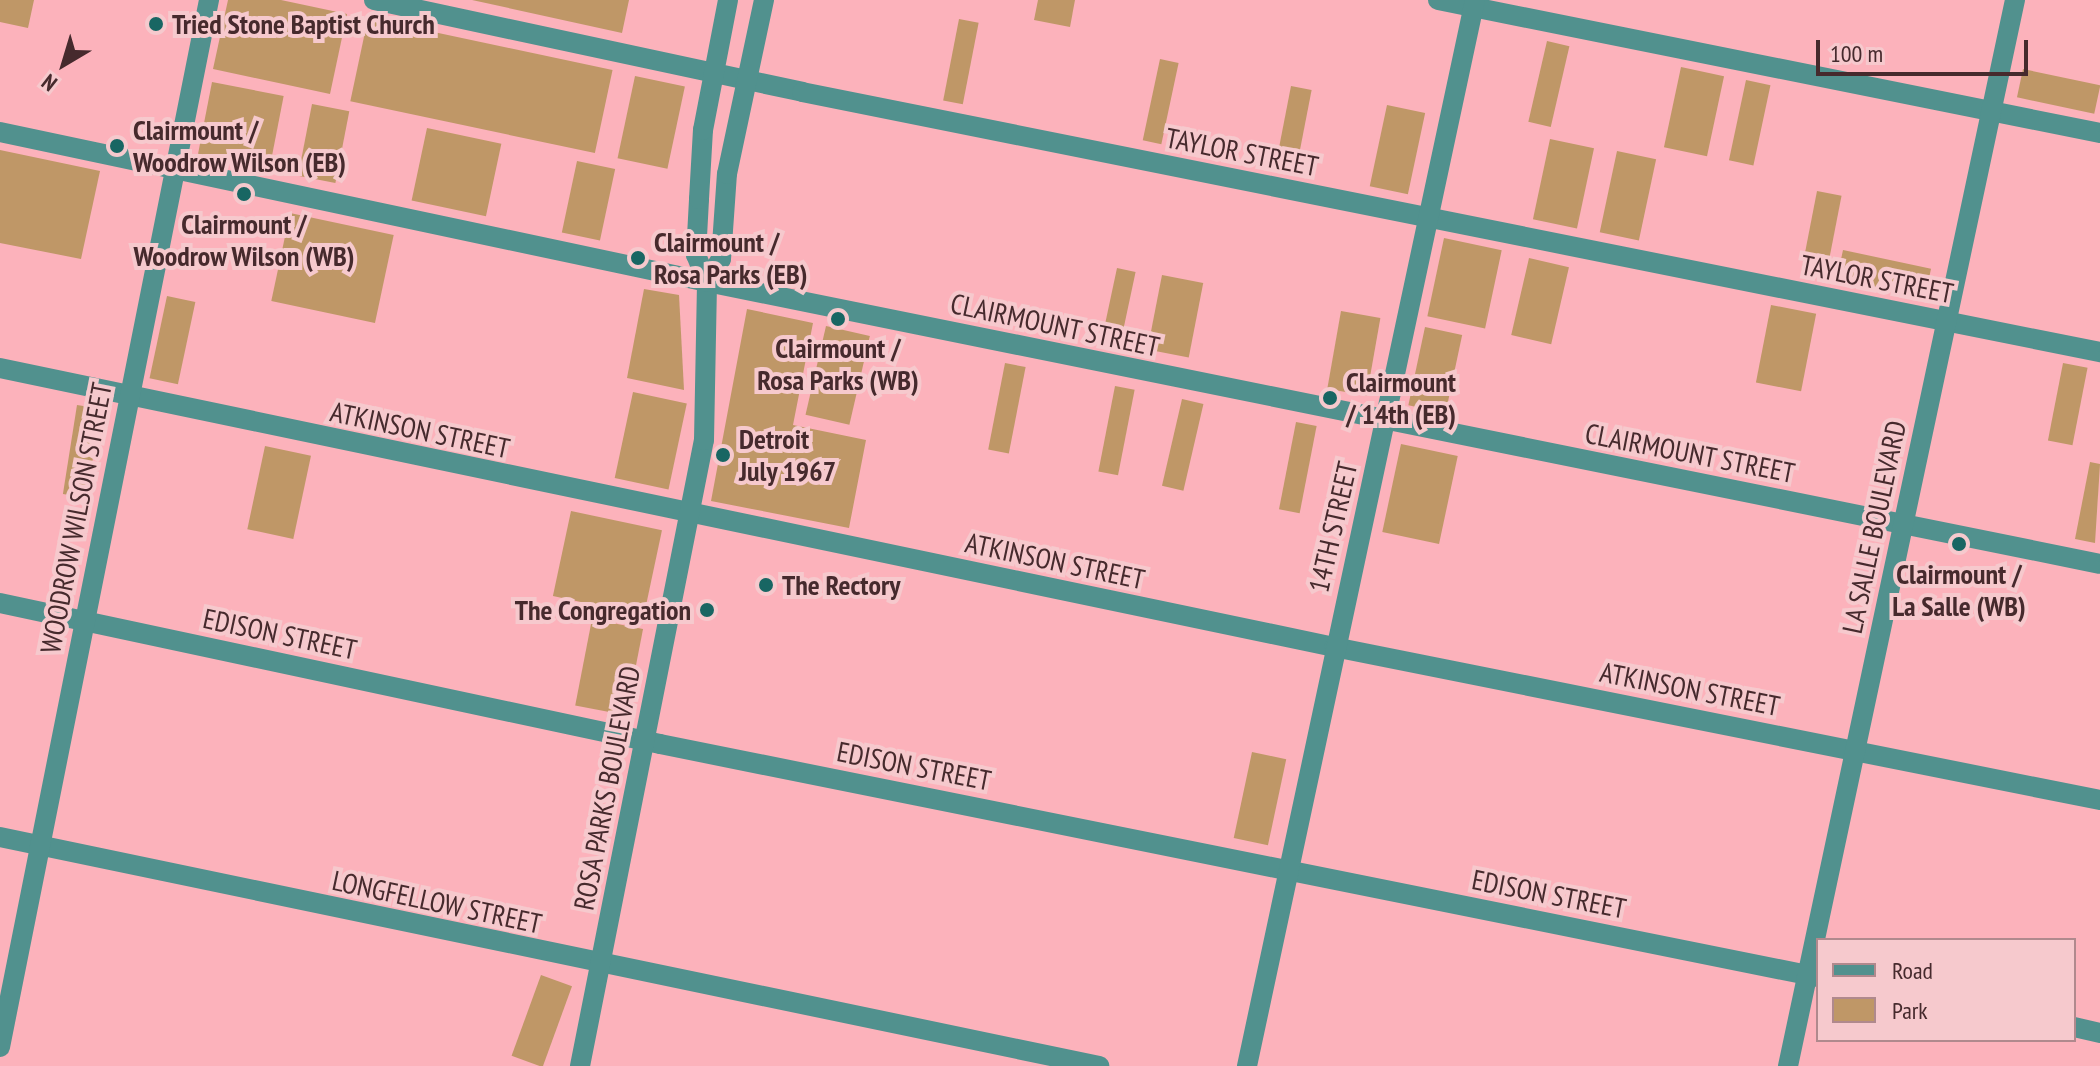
<!DOCTYPE html>
<style>
body{margin:0}
#map{position:relative;width:2100px;height:1066px;overflow:hidden;background:#fcb2bb;font-family:"PT Sans Narrow",sans-serif}
div>[style]{position:absolute}
.green>*{inset:0;background:#bf9767;transform-origin:0 0}
.minor>*{height:20px;margin:-10px;padding:0 10px;transform-origin:10px;border-radius:10px;background:#51918e}
.dots>*{width:22px;height:22px;translate:-50% -50%;box-sizing:border-box;border:4px solid #f6c9cd;border-radius:50%}
span{translate:-50% -50%;white-space:nowrap;text-align:center;line-height:1.15;-webkit-text-stroke:8px #f6c9cd;paint-order:stroke}
.poi-label{font-size:28px;color:#462a2d;font-weight:700}
.left{translate:0 -50%;text-align:left}
.right{translate:-100% -50%;text-align:right}
.street-label{font-size:28px;color:#462a2d}
.legend{position:absolute;left:1816px;top:938px;width:260px;height:104px;box-sizing:border-box;background:#f6c9cd;border:2px solid #b0898d;margin:0;padding:10px 14px;list-style:none;font-size:24px;color:#462a2d}
.legend li{display:flex;align-items:center;gap:16px;height:40px}
.legend b{width:40px;border:2px solid #b0898d}
.north{position:absolute;left:24px;top:24px;width:80px;height:80px;-webkit-text-stroke:6px #f6c9cd;paint-order:stroke;rotate:218deg;font-size:22px;font-weight:700;line-height:32px;text-align:center;color:#462a2d}
.north::after{content:'';display:block;margin:auto;width:28px;height:36px;background:#462a2d;clip-path:polygon(50% 0,100% 100%,50% 72%,0 100%)}
.scale{position:absolute;left:1816px;top:40px;width:212px;height:36px;box-sizing:border-box;border:4px solid #462a2d;border-top:0;padding-left:10px;font-size:24px;line-height:28px;white-space:nowrap;color:#462a2d;-webkit-text-stroke:6px #f6c9cd;paint-order:stroke}
</style>
<div id="map">
<div class="green">
<div style="clip-path:polygon(0 0,34px 0,28px 28px,0 22px)"></div>
<div style="clip-path:polygon(228px 0,281px 0,347px 14px,330px 94px,213px 69px)"></div>
<div style="clip-path:polygon(472px 0,629px 0,622px 33px)"></div>
<div style="clip-path:polygon(1038px 0,1075px 0,1070px 27px,1034px 20px)"></div>
<div style="left:368px;top:18px;width:250px;height:85px;rotate:12deg"></div>
<div style="left:959px;top:19px;width:20px;height:83px;rotate:11deg"></div>
<div style="left:1547px;top:41px;width:23px;height:83px;rotate:13deg"></div>
<div style="left:1160px;top:59px;width:19px;height:83px;rotate:12deg"></div>
<div style="left:1681px;top:67px;width:44px;height:82px;rotate:12deg"></div>
<div style="left:2023px;top:69px;width:79px;height:29px;rotate:12deg"></div>
<div style="left:635px;top:76px;width:51px;height:84px;rotate:12deg"></div>
<div style="left:1746px;top:80px;width:25px;height:82px;rotate:12deg"></div>
<div style="left:212px;top:82px;width:73px;height:73px;rotate:11deg"></div>
<div style="left:1291px;top:86px;width:21px;height:83px;rotate:11deg"></div>
<div style="left:312px;top:104px;width:38px;height:73px;rotate:11deg"></div>
<div style="left:1387px;top:105px;width:39px;height:83px;rotate:12deg"></div>
<div style="left:427px;top:128px;width:76px;height:74px;rotate:12deg"></div>
<div style="left:1550px;top:139px;width:45px;height:82px;rotate:12deg"></div>
<div style="clip-path:polygon(0 150px,100px 171px,81px 259px,0 243px)"></div>
<div style="left:1617px;top:151px;width:40px;height:83px;rotate:12deg"></div>
<div style="left:577px;top:161px;width:39px;height:73px;rotate:12deg"></div>
<div style="left:1817px;top:191px;width:25px;height:84px;rotate:11deg"></div>
<div style="left:290px;top:213px;width:106px;height:90px;rotate:12deg"></div>
<div style="left:1444px;top:238px;width:59px;height:80px;rotate:12deg"></div>
<div style="left:1843px;top:250px;width:90px;height:31px;rotate:12deg"></div>
<div style="left:1529px;top:258px;width:41px;height:79px;rotate:13deg"></div>
<div style="left:1117px;top:268px;width:19px;height:76px;rotate:12deg"></div>
<div style="left:1162px;top:275px;width:42px;height:76px;rotate:11deg"></div>
<div style="clip-path:polygon(644px 289px,679px 295px,684px 390px,627px 378px)"></div>
<div style="left:167px;top:296px;width:29px;height:84px;rotate:12deg"></div>
<div style="left:1771px;top:305px;width:46px;height:79px;rotate:11deg"></div>
<div style="clip-path:polygon(747px 309px,813px 323px,793px 425px,866px 440px,849px 528px,711px 501px)"></div>
<div style="left:1341px;top:311px;width:40px;height:79px;rotate:10deg"></div>
<div style="left:826px;top:326px;width:45px;height:91px;rotate:13deg"></div>
<div style="left:1425px;top:327px;width:38px;height:80px;rotate:12deg"></div>
<div style="left:1005px;top:363px;width:21px;height:88px;rotate:11deg"></div>
<div style="left:2063px;top:363px;width:25px;height:79px;rotate:11deg"></div>
<div style="left:1115px;top:386px;width:20px;height:87px;rotate:11deg"></div>
<div style="left:633px;top:392px;width:55px;height:88px;rotate:12deg"></div>
<div style="left:1182px;top:399px;width:22px;height:89px;rotate:13deg"></div>
<div style="left:77px;top:405px;width:24px;height:90px;rotate:9deg"></div>
<div style="left:1296px;top:422px;width:21px;height:89px;rotate:11deg"></div>
<div style="left:1401px;top:444px;width:58px;height:90px;rotate:12deg"></div>
<div style="left:265px;top:446px;width:47px;height:85px;rotate:12deg"></div>
<div style="clip-path:polygon(2090px 462px,2100px 464px,2095px 543px,2075px 539px)"></div>
<div style="left:571px;top:511px;width:93px;height:87px;rotate:12deg"></div>
<div style="left:592px;top:619px;width:52px;height:88px;rotate:11deg"></div>
<div style="left:1252px;top:752px;width:35px;height:88px;rotate:12deg"></div>
<div style="left:541px;top:975px;width:33px;height:86px;rotate:20deg"></div>
</div>
<div class="minor">
<div style="left:374px;top:0;width:438px;rotate:12.1deg"></div>
<div style="left:802px;top:92px;width:1324px;rotate:11.33deg"></div>
<div style="left:1438px;top:0;width:675px;rotate:11.36deg"></div>
<div style="left:0;top:132px;width:723px;rotate:11.98deg"></div>
<div style="left:707px;top:282px;width:1421px;rotate:11.44deg"></div>
<div style="left:707px;top:282px;width:27px;rotate:-59deg"></div>
<div style="left:721px;top:259px;width:85px;rotate:-86deg"></div>
<div style="left:727px;top:174px;width:178px;rotate:-78deg"></div>
<div style="left:0;top:368px;width:1363px;rotate:11.81deg"></div>
<div style="left:1334px;top:647px;width:781px;rotate:11.3deg"></div>
<div style="left:0;top:603px;width:675px;rotate:12.06deg"></div>
<div style="left:660px;top:744px;width:1181px;rotate:11.38deg"></div>
<div style="left:0;top:837px;width:1123px;rotate:11.77deg"></div>
<div style="left:2074px;top:1027px;width:27px;rotate:13deg"></div>
<div style="left:0;top:1047px;width:1068px;rotate:-78.71deg"></div>
<div style="left:580px;top:1066px;width:638px;rotate:-78.8deg"></div>
<div style="left:704px;top:440px;width:158px;rotate:-88.9deg"></div>
<div style="left:707px;top:282px;width:29px;rotate:-112deg"></div>
<div style="left:696px;top:255px;width:56px;rotate:-86.9deg"></div>
<div style="left:699px;top:199px;width:69px;rotate:-86.7deg"></div>
<div style="left:703px;top:130px;width:132px;rotate:-79.1deg"></div>
<div style="left:1247px;top:1066px;width:1090px;rotate:-77.93deg"></div>
<div style="left:1788px;top:1066px;width:1090px;rotate:-77.98deg"></div>
</div>
<div class="dots">
<div style="left:156px;top:24px;background:#186663"></div>
<div style="left:117px;top:146px;background:#186663"></div>
<div style="left:244px;top:194px;background:#186663"></div>
<div style="left:638px;top:258px;background:#186663"></div>
<div style="left:838px;top:319px;background:#186663"></div>
<div style="left:1330px;top:398px;background:#186663"></div>
<div style="left:723px;top:455px;background:#186663"></div>
<div style="left:1959px;top:544px;background:#186663"></div>
<div style="left:766px;top:585px;background:#186663"></div>
<div style="left:707px;top:610px;background:#186663"></div>
</div>
<div class="poi-label">
<span class="left" style="left:172px;top:24px">Tried Stone Baptist Church</span>
<span class="left" style="left:133px;top:146px">Clairmount /<br>Woodrow Wilson (EB)</span>
<span style="left:244px;top:240px">Clairmount /<br>Woodrow Wilson (WB)</span>
<span class="left" style="left:654px;top:258px">Clairmount /<br>Rosa Parks (EB)</span>
<span style="left:838px;top:364px">Clairmount /<br>Rosa Parks (WB)</span>
<span class="left" style="left:1346px;top:398px">Clairmount<br>/ 14th (EB)</span>
<span class="left" style="left:739px;top:455px">Detroit<br>July 1967</span>
<span style="left:1959px;top:590px">Clairmount /<br>La Salle (WB)</span>
<span class="left" style="left:782px;top:585px">The Rectory</span>
<span class="right" style="left:691px;top:610px">The Congregation</span>
</div>
<div class="street-label">
<span style="left:1242px;top:152px;rotate:11deg">TAYLOR STREET</span>
<span style="left:1877px;top:279px;rotate:11deg">TAYLOR STREET</span>
<span style="left:1055px;top:325px;rotate:12deg">CLAIRMOUNT STREET</span>
<span style="left:420px;top:430px;rotate:12deg">ATKINSON STREET</span>
<span style="left:1690px;top:453px;rotate:11deg">CLAIRMOUNT STREET</span>
<span style="left:76px;top:518px;rotate:-79deg">WOODROW WILSON STREET</span>
<span style="left:1333px;top:527px;rotate:-77deg">14TH STREET</span>
<span style="left:1874px;top:527px;rotate:-78deg">LA SALLE BOULEVARD</span>
<span style="left:1055px;top:561px;rotate:12deg">ATKINSON STREET</span>
<span style="left:280px;top:634px;rotate:12deg">EDISON STREET</span>
<span style="left:1690px;top:689px;rotate:11deg">ATKINSON STREET</span>
<span style="left:914px;top:766px;rotate:11deg">EDISON STREET</span>
<span style="left:607px;top:788px;rotate:-79deg">ROSA PARKS BOULEVARD</span>
<span style="left:1549px;top:894px;rotate:11deg">EDISON STREET</span>
<span style="left:437px;top:902px;rotate:12deg">LONGFELLOW STREET</span>
</div>
<ul class="legend">
<li><b style="height:10px;background:#51918e"></b>Road</li>
<li><b style="height:22px;background:#bf9767"></b>Park</li>
</ul>
<div class="north">N</div>
<div class="scale">100 m</div>
</div>
